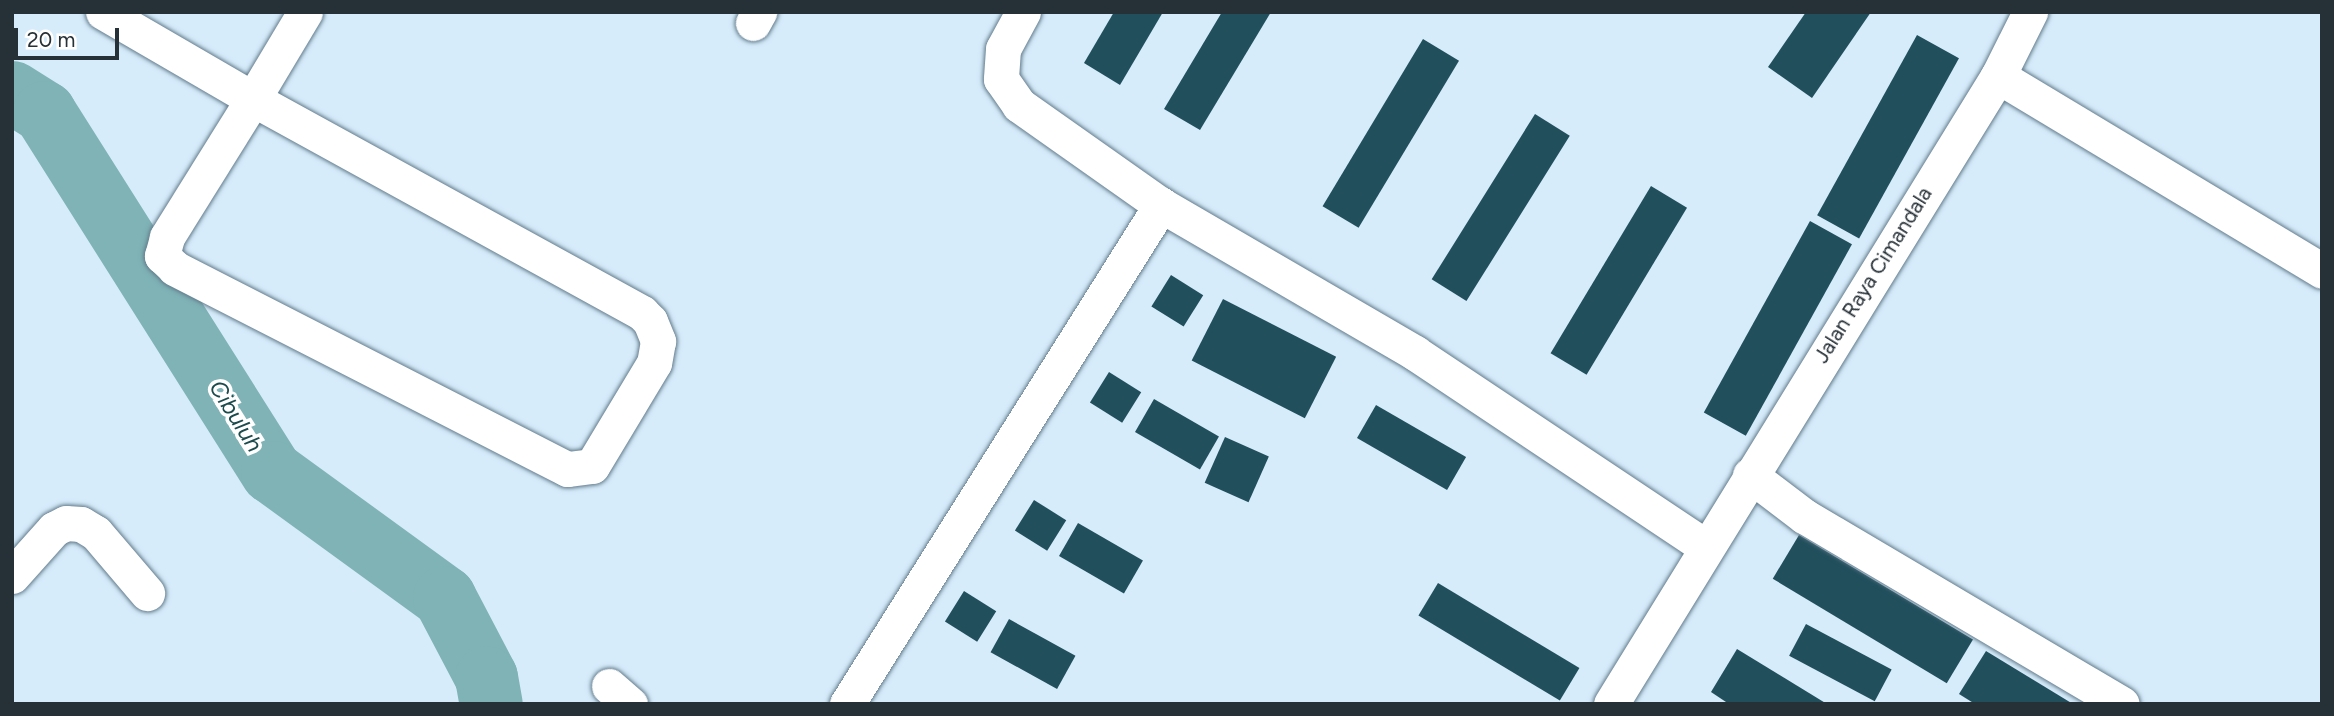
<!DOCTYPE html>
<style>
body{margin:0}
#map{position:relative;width:2334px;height:716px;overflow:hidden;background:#d6ecfb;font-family:Figtree,sans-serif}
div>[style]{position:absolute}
.river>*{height:63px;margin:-31.5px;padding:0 31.5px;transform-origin:31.5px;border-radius:31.5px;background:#7fb3b6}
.building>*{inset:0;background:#214f5c;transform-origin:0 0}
.roads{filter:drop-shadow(0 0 2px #627b8c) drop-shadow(0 0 2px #627b8c)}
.minor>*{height:35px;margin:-17.5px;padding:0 17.5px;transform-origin:17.5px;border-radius:17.5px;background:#fff}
span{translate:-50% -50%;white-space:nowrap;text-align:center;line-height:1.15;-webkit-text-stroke:7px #fff;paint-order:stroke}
.street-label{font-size:21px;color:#263037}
.water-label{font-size:23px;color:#1c4b4d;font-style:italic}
.frame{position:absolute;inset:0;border:14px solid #263037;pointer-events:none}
.scale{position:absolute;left:14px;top:28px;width:105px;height:32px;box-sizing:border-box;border:4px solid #263037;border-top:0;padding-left:9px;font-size:21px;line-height:24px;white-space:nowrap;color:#263037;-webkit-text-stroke:5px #fff;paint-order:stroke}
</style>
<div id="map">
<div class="river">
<div style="left:12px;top:92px;width:38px;rotate:32deg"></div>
<div style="left:44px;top:112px;width:426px;rotate:57.7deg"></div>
<div style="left:272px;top:472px;width:213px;rotate:36deg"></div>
<div style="left:444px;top:597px;width:90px;rotate:62.3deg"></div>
<div style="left:486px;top:677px;width:27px;rotate:80deg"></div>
</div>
<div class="building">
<div style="clip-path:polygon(1114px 12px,1163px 12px,1120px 85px,1084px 63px)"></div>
<div style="clip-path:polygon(1222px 12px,1271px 12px,1200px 130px,1164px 109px)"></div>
<div style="clip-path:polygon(1806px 12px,1871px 12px,1812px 98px,1768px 67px)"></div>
<div style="left:1917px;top:35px;width:48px;height:206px;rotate:29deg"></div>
<div style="left:1423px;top:39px;width:42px;height:195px;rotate:31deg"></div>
<div style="left:1535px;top:114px;width:41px;height:195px;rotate:32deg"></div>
<div style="left:1651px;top:186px;width:42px;height:195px;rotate:31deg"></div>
<div style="left:1810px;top:221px;width:48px;height:219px;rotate:29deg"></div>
<div style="left:1171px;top:275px;width:38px;height:37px;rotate:32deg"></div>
<div style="left:1223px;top:299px;width:127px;height:69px;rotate:27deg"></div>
<div style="left:1109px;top:372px;width:38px;height:36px;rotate:32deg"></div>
<div style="left:1154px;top:399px;width:75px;height:38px;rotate:30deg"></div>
<div style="left:1376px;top:405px;width:104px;height:38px;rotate:30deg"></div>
<div style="left:1225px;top:437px;width:48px;height:50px;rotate:24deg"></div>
<div style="left:1034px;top:500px;width:38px;height:36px;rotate:32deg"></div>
<div style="left:1078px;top:523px;width:75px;height:38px;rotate:30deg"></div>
<div style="left:1799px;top:535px;width:203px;height:51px;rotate:31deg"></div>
<div style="left:1438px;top:583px;width:165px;height:38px;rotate:31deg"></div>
<div style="left:964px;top:591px;width:38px;height:36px;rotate:32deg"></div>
<div style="left:1009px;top:619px;width:76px;height:38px;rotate:29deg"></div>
<div style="left:1806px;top:624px;width:97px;height:36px;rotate:28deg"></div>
<div style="clip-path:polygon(1737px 649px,1827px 704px,1729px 704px,1711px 692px)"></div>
<div style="clip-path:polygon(1986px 651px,2073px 704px,1975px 704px,1959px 694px)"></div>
</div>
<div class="roads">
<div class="minor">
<div style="left:103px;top:12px;width:173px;rotate:30.1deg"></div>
<div style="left:253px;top:99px;width:444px;rotate:28.8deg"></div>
<div style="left:642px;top:313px;width:11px;rotate:45deg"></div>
<div style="left:650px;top:321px;width:22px;rotate:68deg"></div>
<div style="left:658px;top:341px;width:22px;rotate:100deg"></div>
<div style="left:654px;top:363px;width:120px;rotate:121deg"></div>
<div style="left:592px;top:466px;width:25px;rotate:173deg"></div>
<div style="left:567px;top:469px;width:441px;rotate:-152.9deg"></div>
<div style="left:175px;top:268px;width:18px;rotate:-137deg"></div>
<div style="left:162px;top:256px;width:20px;rotate:-75deg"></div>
<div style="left:167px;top:237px;width:163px;rotate:-58.1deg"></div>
<div style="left:253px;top:99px;width:101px;rotate:-59.1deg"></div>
<div style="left:1023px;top:12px;width:42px;rotate:118.4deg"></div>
<div style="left:1003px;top:49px;width:30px;rotate:94deg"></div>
<div style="left:1001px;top:79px;width:32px;rotate:55deg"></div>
<div style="left:1019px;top:105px;width:174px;rotate:35.2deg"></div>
<div style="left:1161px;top:205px;width:294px;rotate:30.2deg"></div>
<div style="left:1415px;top:353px;width:350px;rotate:33.7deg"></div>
<div style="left:753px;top:23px;width:13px;rotate:-61deg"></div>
<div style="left:1998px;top:76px;width:378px;rotate:31deg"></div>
<div style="left:1750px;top:475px;width:68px;rotate:37.2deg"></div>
<div style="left:1804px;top:516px;width:369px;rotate:30.6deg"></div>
<div style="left:12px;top:576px;width:63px;rotate:-48.2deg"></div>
<div style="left:54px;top:529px;width:13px;rotate:-27deg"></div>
<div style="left:66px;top:523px;width:15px;rotate:4deg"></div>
<div style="left:81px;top:524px;width:17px;rotate:31deg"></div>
<div style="left:96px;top:533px;width:79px;rotate:49.6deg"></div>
<div style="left:609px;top:686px;width:28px;rotate:41deg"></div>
<div style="left:847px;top:704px;width:590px;rotate:-57.82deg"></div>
<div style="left:1611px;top:704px;width:738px;rotate:-58.36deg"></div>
<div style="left:1998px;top:76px;width:72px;rotate:-63.4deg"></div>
</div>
</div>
<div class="street-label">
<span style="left:1873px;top:275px;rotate:-58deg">Jalan Raya Cimandala</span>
</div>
<div class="water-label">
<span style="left:236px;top:416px;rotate:58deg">Cibuluh</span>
</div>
<div class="frame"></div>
<div class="scale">20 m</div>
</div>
